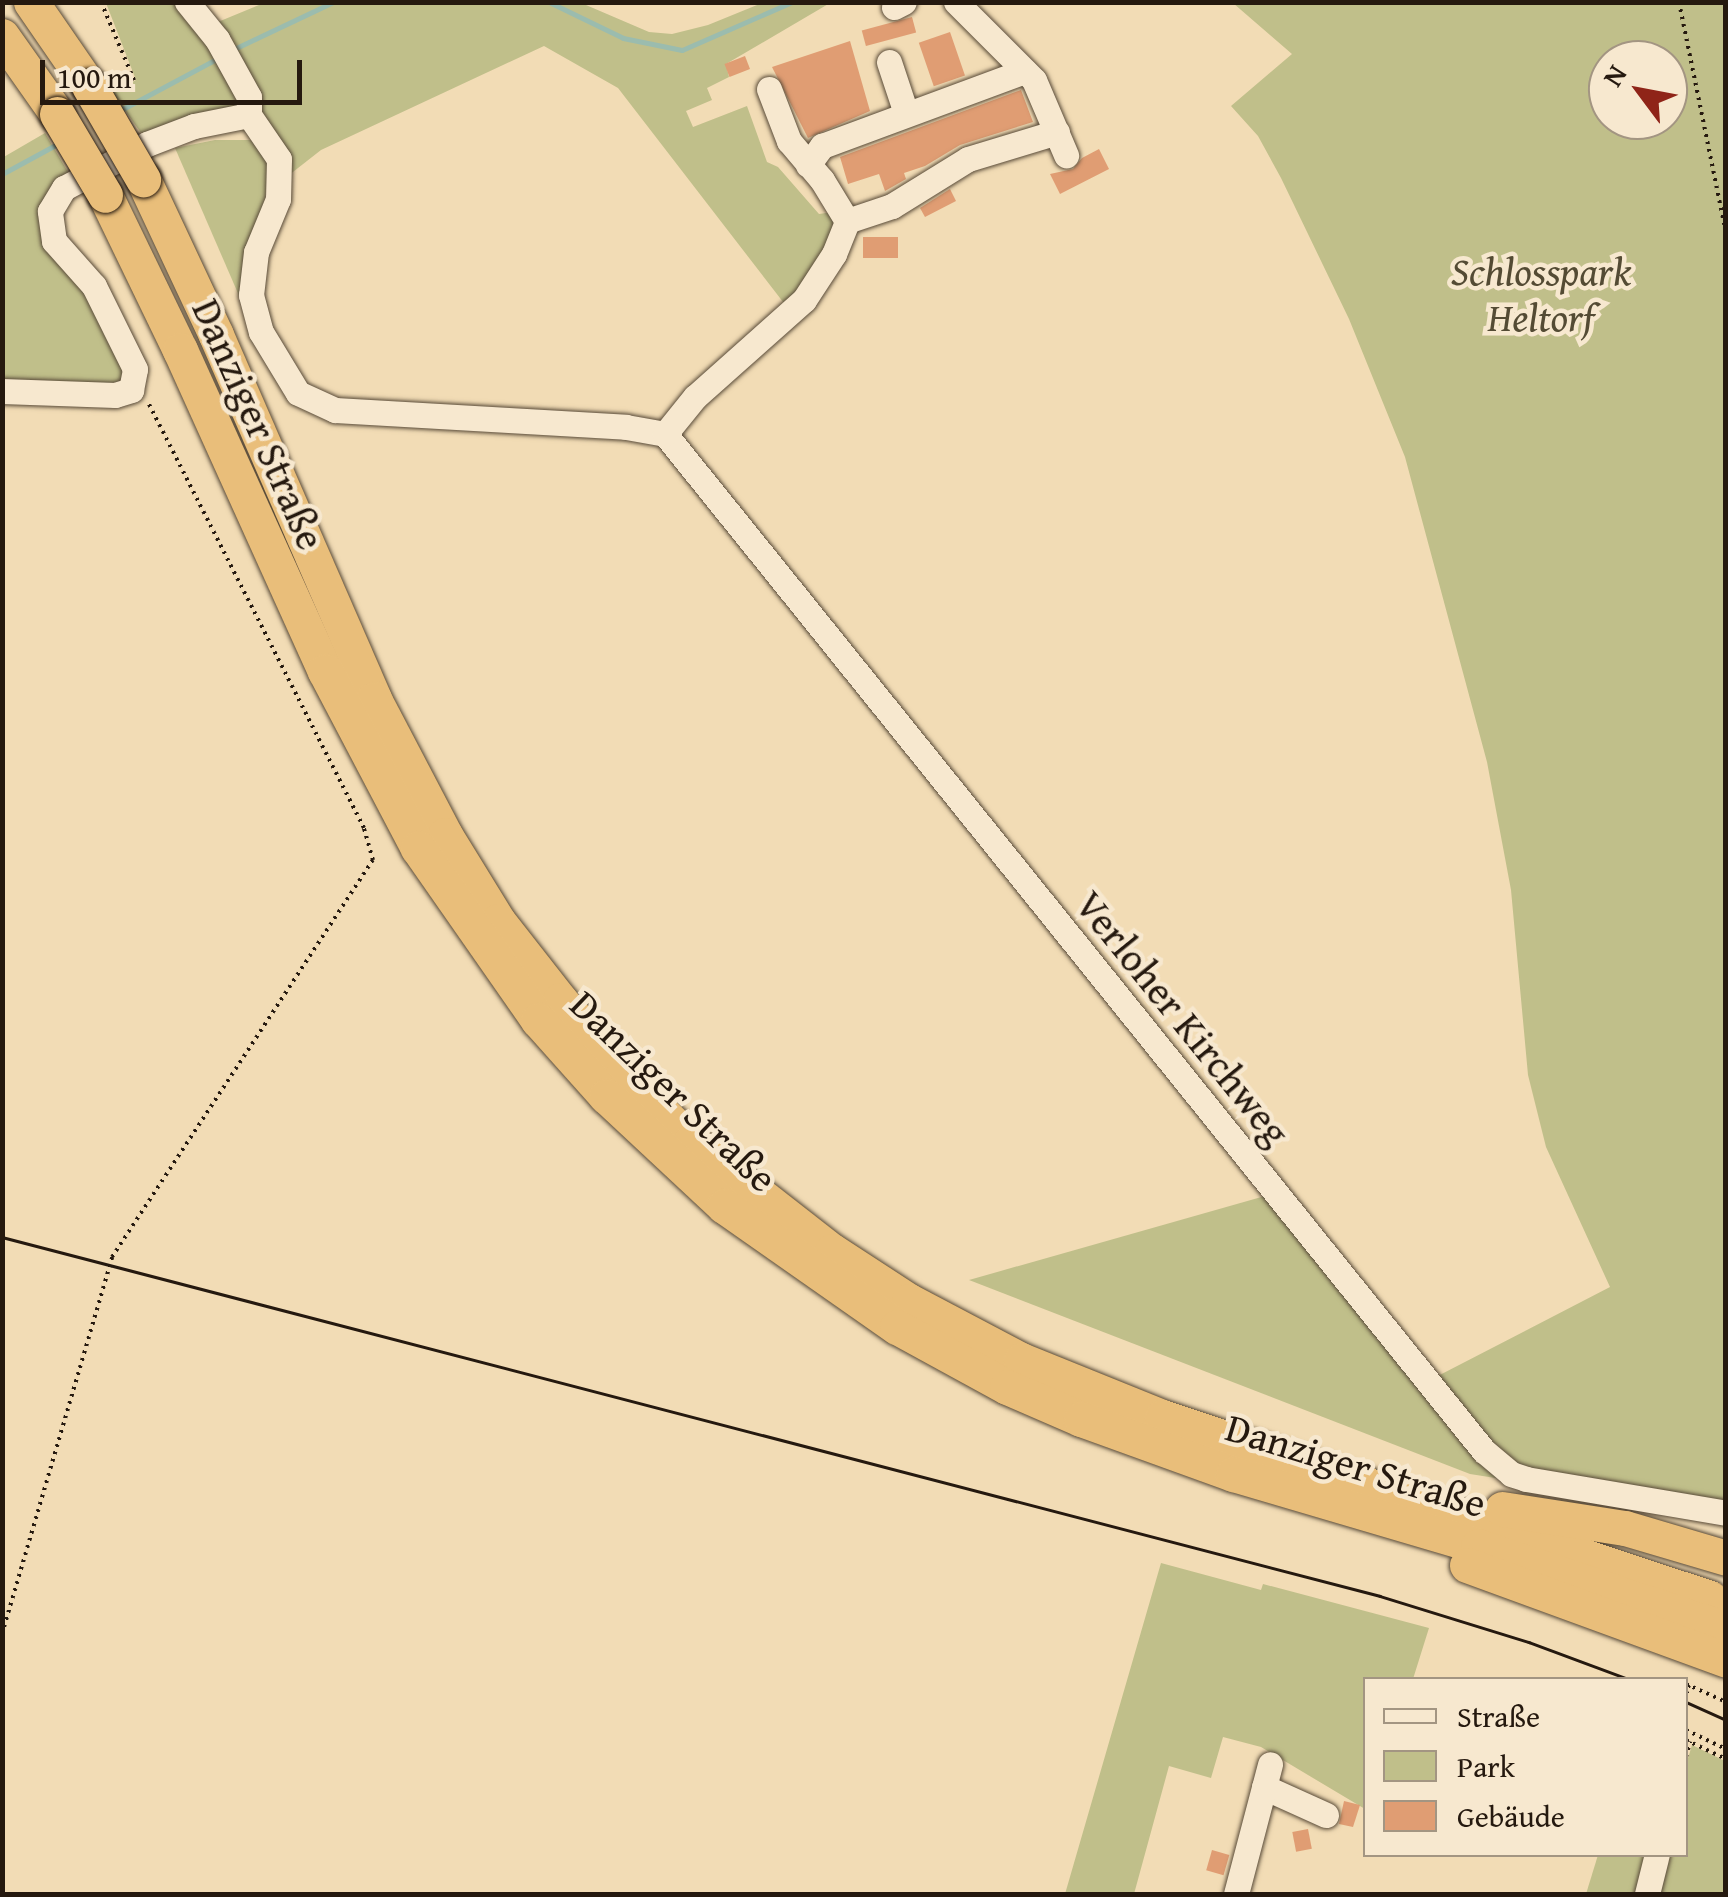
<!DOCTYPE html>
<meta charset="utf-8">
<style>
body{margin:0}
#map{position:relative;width:1728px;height:1897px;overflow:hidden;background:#f2dcb5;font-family:"Gentium Book Plus",serif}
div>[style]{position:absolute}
.green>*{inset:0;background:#c0bf8a}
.stream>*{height:5px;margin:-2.5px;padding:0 2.5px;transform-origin:2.5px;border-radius:2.5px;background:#9bbcae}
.building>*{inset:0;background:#e09d73;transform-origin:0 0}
.path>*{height:4px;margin-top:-2px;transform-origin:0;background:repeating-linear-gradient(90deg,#25190f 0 2.5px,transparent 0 7.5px)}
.roads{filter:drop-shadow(0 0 2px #584a38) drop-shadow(0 0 2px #584a38)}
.minor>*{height:25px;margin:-12.5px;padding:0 12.5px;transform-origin:12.5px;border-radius:12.5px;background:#f7e8cf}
.highway>*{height:35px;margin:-17.5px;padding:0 17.5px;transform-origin:17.5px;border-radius:17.5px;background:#e9be7a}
.tram>*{height:2.5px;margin:-1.25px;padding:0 1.25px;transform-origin:1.25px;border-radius:1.25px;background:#25190f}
.bridges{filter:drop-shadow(0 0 2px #25190f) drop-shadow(0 0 2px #25190f)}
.highway-bridge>*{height:35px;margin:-17.5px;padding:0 17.5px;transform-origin:17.5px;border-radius:17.5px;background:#e9be7a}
span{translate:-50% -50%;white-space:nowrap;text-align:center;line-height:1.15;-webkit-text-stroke:9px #f7e8cf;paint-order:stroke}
.park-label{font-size:40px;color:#544b34;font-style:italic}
.street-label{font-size:40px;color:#25190f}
.frame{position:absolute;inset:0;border:5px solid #25190f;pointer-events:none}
.legend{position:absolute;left:1363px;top:1677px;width:325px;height:180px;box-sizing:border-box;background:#f7e8cf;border:2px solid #a39582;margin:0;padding:12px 18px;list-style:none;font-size:30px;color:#25190f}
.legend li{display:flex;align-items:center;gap:20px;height:50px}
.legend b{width:50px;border:2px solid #a39582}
.north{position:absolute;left:1588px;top:40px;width:100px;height:100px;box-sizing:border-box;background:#f7e8cf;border:2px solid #a39582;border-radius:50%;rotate:302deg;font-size:28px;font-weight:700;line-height:40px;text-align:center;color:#25190f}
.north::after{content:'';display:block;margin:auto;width:35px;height:45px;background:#8f2418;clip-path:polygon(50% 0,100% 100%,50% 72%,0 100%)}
.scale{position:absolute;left:40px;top:60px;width:262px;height:45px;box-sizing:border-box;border:5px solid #25190f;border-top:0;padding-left:12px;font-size:30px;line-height:35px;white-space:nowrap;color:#25190f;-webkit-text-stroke:8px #f7e8cf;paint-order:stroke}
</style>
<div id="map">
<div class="green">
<div style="clip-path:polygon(182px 2px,242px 88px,238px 110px,146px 140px,112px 92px,136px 80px,106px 3px)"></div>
<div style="clip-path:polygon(579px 2px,649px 32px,672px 34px,708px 25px,762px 3px,830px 3px,726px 64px,729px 77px,707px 88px,712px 100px,686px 111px,693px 127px,747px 106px,767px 162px,778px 167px,819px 214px,833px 212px,836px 240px,790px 311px,618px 88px,544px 46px,321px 150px,284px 179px,213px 24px,264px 3px)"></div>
<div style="clip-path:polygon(evenodd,1233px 3px,1725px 3px,1725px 1510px,1527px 1476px,1430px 1380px,1610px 1287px,1546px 1147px,1528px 1075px,1511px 890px,1487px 762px,1405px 457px,1349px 319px,1281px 178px,1258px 136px,1231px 106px,1292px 54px,1233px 3px,1608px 60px,1668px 60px,1668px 120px,1608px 120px,1608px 60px)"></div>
<div style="clip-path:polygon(45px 133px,72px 179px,46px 210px,92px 286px,127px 382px,3px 388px,2px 158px)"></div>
<div style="clip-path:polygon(215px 140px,252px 140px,271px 150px,250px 321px,175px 148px)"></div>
<div style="clip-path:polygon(1272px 1194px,1508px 1480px,1470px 1474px,969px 1280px)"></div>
<div style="clip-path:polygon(1161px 1563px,1261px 1590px,1263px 1584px,1429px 1628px,1413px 1679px,1366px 1680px,1365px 1809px,1261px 1747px,1223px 1737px,1211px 1778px,1169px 1766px,1134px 1894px,1065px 1894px)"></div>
<div style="clip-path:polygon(1692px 1745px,1725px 1761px,1725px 1894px,1650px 1894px,1660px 1855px,1686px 1854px,1686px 1765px)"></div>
<div style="clip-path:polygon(1598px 1855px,1655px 1855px,1645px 1894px,1586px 1894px)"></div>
</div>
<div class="stream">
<div style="left:549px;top:2px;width:82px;rotate:25.9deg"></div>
<div style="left:623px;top:38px;width:60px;rotate:11.5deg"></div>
<div style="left:682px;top:50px;width:120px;rotate:-23.6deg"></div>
<div style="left:232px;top:50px;width:112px;rotate:-25.4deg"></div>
<div style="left:117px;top:112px;width:115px;rotate:-28.1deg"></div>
<div style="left:2px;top:174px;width:65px;rotate:-28.5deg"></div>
</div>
<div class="building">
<div style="left:912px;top:17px;width:16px;height:52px;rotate:75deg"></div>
<div style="left:950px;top:32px;width:46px;height:33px;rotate:71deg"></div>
<div style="clip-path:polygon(850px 41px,870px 111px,808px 138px,772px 67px)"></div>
<div style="left:745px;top:56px;width:14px;height:22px;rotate:69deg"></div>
<div style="clip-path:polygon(1021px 90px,1033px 122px,960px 145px,925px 166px,904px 173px,906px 179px,885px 191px,879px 174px,848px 184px,840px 157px)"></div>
<div style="clip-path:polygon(1099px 149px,1109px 169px,1060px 194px,1050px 174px,1073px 169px,1082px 158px)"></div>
<div style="clip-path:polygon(950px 189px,956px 201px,925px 217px,920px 208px)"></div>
<div style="left:898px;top:237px;width:21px;height:35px;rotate:90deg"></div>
<div style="clip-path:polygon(1344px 1801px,1360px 1805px,1353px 1827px,1339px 1824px)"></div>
<div style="left:1308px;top:1829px;width:20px;height:16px;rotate:79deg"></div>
<div style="left:1212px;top:1850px;width:18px;height:21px;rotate:16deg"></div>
</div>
<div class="path">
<div style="left:101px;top:2px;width:85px;rotate:67.1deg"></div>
<div style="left:1679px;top:2px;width:235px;rotate:78.5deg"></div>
<div style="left:2px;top:1634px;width:393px;rotate:-73.7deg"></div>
<div style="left:112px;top:1257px;width:475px;rotate:-56.7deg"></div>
<div style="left:373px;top:860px;width:33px;rotate:-106deg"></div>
<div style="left:364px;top:828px;width:479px;rotate:-116.9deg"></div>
<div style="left:1686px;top:1684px;width:44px;rotate:24.2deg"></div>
<div style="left:1689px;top:1685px;width:9px;rotate:111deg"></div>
<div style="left:1686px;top:1693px;width:6px;rotate:18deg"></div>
<div style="left:1686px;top:1730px;width:44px;rotate:25.4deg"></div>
<div style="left:1686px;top:1740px;width:44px;rotate:25.4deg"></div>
<div style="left:1686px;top:1757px;width:16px;rotate:-75deg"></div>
</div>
<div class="roads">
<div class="minor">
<div style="left:187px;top:2px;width:48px;rotate:51deg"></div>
<div style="left:217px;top:39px;width:66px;rotate:61.1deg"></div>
<div style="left:249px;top:97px;width:18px;rotate:90deg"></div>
<div style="left:249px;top:115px;width:53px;rotate:55.7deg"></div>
<div style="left:279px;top:159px;width:40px;rotate:91.4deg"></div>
<div style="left:278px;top:199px;width:57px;rotate:112.5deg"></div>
<div style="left:256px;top:252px;width:43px;rotate:96.6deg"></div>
<div style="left:251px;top:295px;width:38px;rotate:75deg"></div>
<div style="left:261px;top:332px;width:71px;rotate:58.8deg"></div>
<div style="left:298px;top:393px;width:41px;rotate:24.7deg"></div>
<div style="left:335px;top:410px;width:291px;rotate:3.3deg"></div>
<div style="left:626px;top:427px;width:40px;rotate:10deg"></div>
<div style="left:665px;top:434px;width:1306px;rotate:51.16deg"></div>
<div style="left:1484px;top:1451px;width:35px;rotate:40deg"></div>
<div style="left:1511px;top:1474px;width:16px;rotate:18deg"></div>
<div style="left:1526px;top:1479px;width:203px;rotate:9.6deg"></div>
<div style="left:956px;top:2px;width:110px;rotate:45deg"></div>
<div style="left:1034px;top:80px;width:82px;rotate:66.9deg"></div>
<div style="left:894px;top:7px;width:11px;rotate:-27deg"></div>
<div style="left:889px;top:62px;width:54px;rotate:71.6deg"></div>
<div style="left:769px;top:89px;width:56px;rotate:69deg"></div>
<div style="left:789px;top:141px;width:51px;rotate:49.8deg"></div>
<div style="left:822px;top:180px;width:48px;rotate:58.6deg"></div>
<div style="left:808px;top:165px;width:24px;rotate:-54deg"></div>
<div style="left:822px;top:146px;width:216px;rotate:-20.3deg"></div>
<div style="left:847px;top:221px;width:47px;rotate:-18.4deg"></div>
<div style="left:892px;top:206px;width:89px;rotate:-31.7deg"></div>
<div style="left:968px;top:159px;width:93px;rotate:-16.9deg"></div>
<div style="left:2px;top:391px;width:113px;rotate:2deg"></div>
<div style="left:115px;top:395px;width:17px;rotate:-17deg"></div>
<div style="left:131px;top:390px;width:21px;rotate:-79deg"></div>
<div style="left:135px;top:369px;width:93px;rotate:-116.3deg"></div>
<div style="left:94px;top:286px;width:60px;rotate:-131.6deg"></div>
<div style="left:54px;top:241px;width:30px;rotate:-98deg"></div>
<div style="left:50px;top:211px;width:27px;rotate:-59deg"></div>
<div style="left:64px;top:188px;width:94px;rotate:-27.9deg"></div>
<div style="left:147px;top:144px;width:50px;rotate:-21deg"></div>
<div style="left:194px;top:126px;width:56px;rotate:-11.3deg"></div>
<div style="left:665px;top:434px;width:48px;rotate:-51deg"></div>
<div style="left:695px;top:397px;width:146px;rotate:-41.7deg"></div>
<div style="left:804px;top:300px;width:55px;rotate:-56.9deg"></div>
<div style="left:834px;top:254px;width:35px;rotate:-68deg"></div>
<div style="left:1264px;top:1787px;width:68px;rotate:24.3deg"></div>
<div style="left:1236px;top:1894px;width:134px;rotate:-75.3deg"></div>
<div style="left:1647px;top:1894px;width:41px;rotate:-76deg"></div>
</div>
<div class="highway">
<div style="left:31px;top:2px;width:102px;rotate:55.4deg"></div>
<div style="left:2px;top:36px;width:95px;rotate:54.8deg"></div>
<div style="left:143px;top:179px;width:172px;rotate:64.9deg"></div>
<div style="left:216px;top:335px;width:397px;rotate:66.5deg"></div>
<div style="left:374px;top:699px;width:153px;rotate:62.4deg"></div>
<div style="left:445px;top:835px;width:101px;rotate:58.4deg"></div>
<div style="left:498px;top:921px;width:100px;rotate:51.9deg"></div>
<div style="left:560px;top:1000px;width:97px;rotate:49.6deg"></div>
<div style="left:623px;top:1074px;width:95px;rotate:44.6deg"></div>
<div style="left:691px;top:1141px;width:179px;rotate:38deg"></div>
<div style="left:832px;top:1251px;width:92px;rotate:33deg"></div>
<div style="left:909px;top:1301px;width:127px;rotate:27.8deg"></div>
<div style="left:1021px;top:1360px;width:152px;rotate:22deg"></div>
<div style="left:1162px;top:1417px;width:577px;rotate:18.28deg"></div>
<div style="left:105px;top:195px;width:172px;rotate:64.2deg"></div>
<div style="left:180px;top:350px;width:352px;rotate:65.7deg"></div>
<div style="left:325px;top:671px;width:200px;rotate:62.3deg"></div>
<div style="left:418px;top:848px;width:210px;rotate:55.1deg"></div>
<div style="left:538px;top:1020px;width:102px;rotate:48.2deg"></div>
<div style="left:606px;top:1096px;width:161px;rotate:43deg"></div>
<div style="left:724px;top:1206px;width:211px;rotate:35deg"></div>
<div style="left:897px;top:1327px;width:125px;rotate:28.6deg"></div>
<div style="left:1007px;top:1387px;width:81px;rotate:23.4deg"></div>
<div style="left:1081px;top:1419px;width:162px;rotate:19.9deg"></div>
<div style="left:1233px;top:1474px;width:255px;rotate:16.4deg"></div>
<div style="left:1478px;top:1546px;width:262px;rotate:18.5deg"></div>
<div style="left:1502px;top:1509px;width:124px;rotate:8.8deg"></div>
<div style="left:1625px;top:1528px;width:105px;rotate:16.5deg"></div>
<div style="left:1467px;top:1565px;width:276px;rotate:20.1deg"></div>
</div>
</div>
<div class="tram">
<div style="left:2px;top:1237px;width:1424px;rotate:14.6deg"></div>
<div style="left:1380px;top:1596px;width:156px;rotate:17.2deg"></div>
<div style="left:1529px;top:1642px;width:109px;rotate:20.4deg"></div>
<div style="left:1686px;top:1702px;width:44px;rotate:24.2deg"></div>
</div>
<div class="bridges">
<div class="highway-bridge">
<div style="left:89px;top:86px;width:108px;rotate:59.9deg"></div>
<div style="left:57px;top:114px;width:94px;rotate:59.3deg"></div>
</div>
</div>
<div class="park-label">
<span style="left:1541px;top:294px">Schlosspark<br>Heltorf</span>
</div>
<div class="street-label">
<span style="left:259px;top:424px;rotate:66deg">Danziger Straße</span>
<span style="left:1183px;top:1018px;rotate:51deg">Verloher Kirchweg</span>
<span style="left:674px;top:1091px;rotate:44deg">Danziger Straße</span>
<span style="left:1356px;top:1465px;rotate:17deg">Danziger Straße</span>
</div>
<div class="frame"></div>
<ul class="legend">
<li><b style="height:12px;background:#f7e8cf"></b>Straße</li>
<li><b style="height:28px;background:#c0bf8a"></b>Park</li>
<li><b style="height:28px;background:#e09d73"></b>Gebäude</li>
</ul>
<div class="north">N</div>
<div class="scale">100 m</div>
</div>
